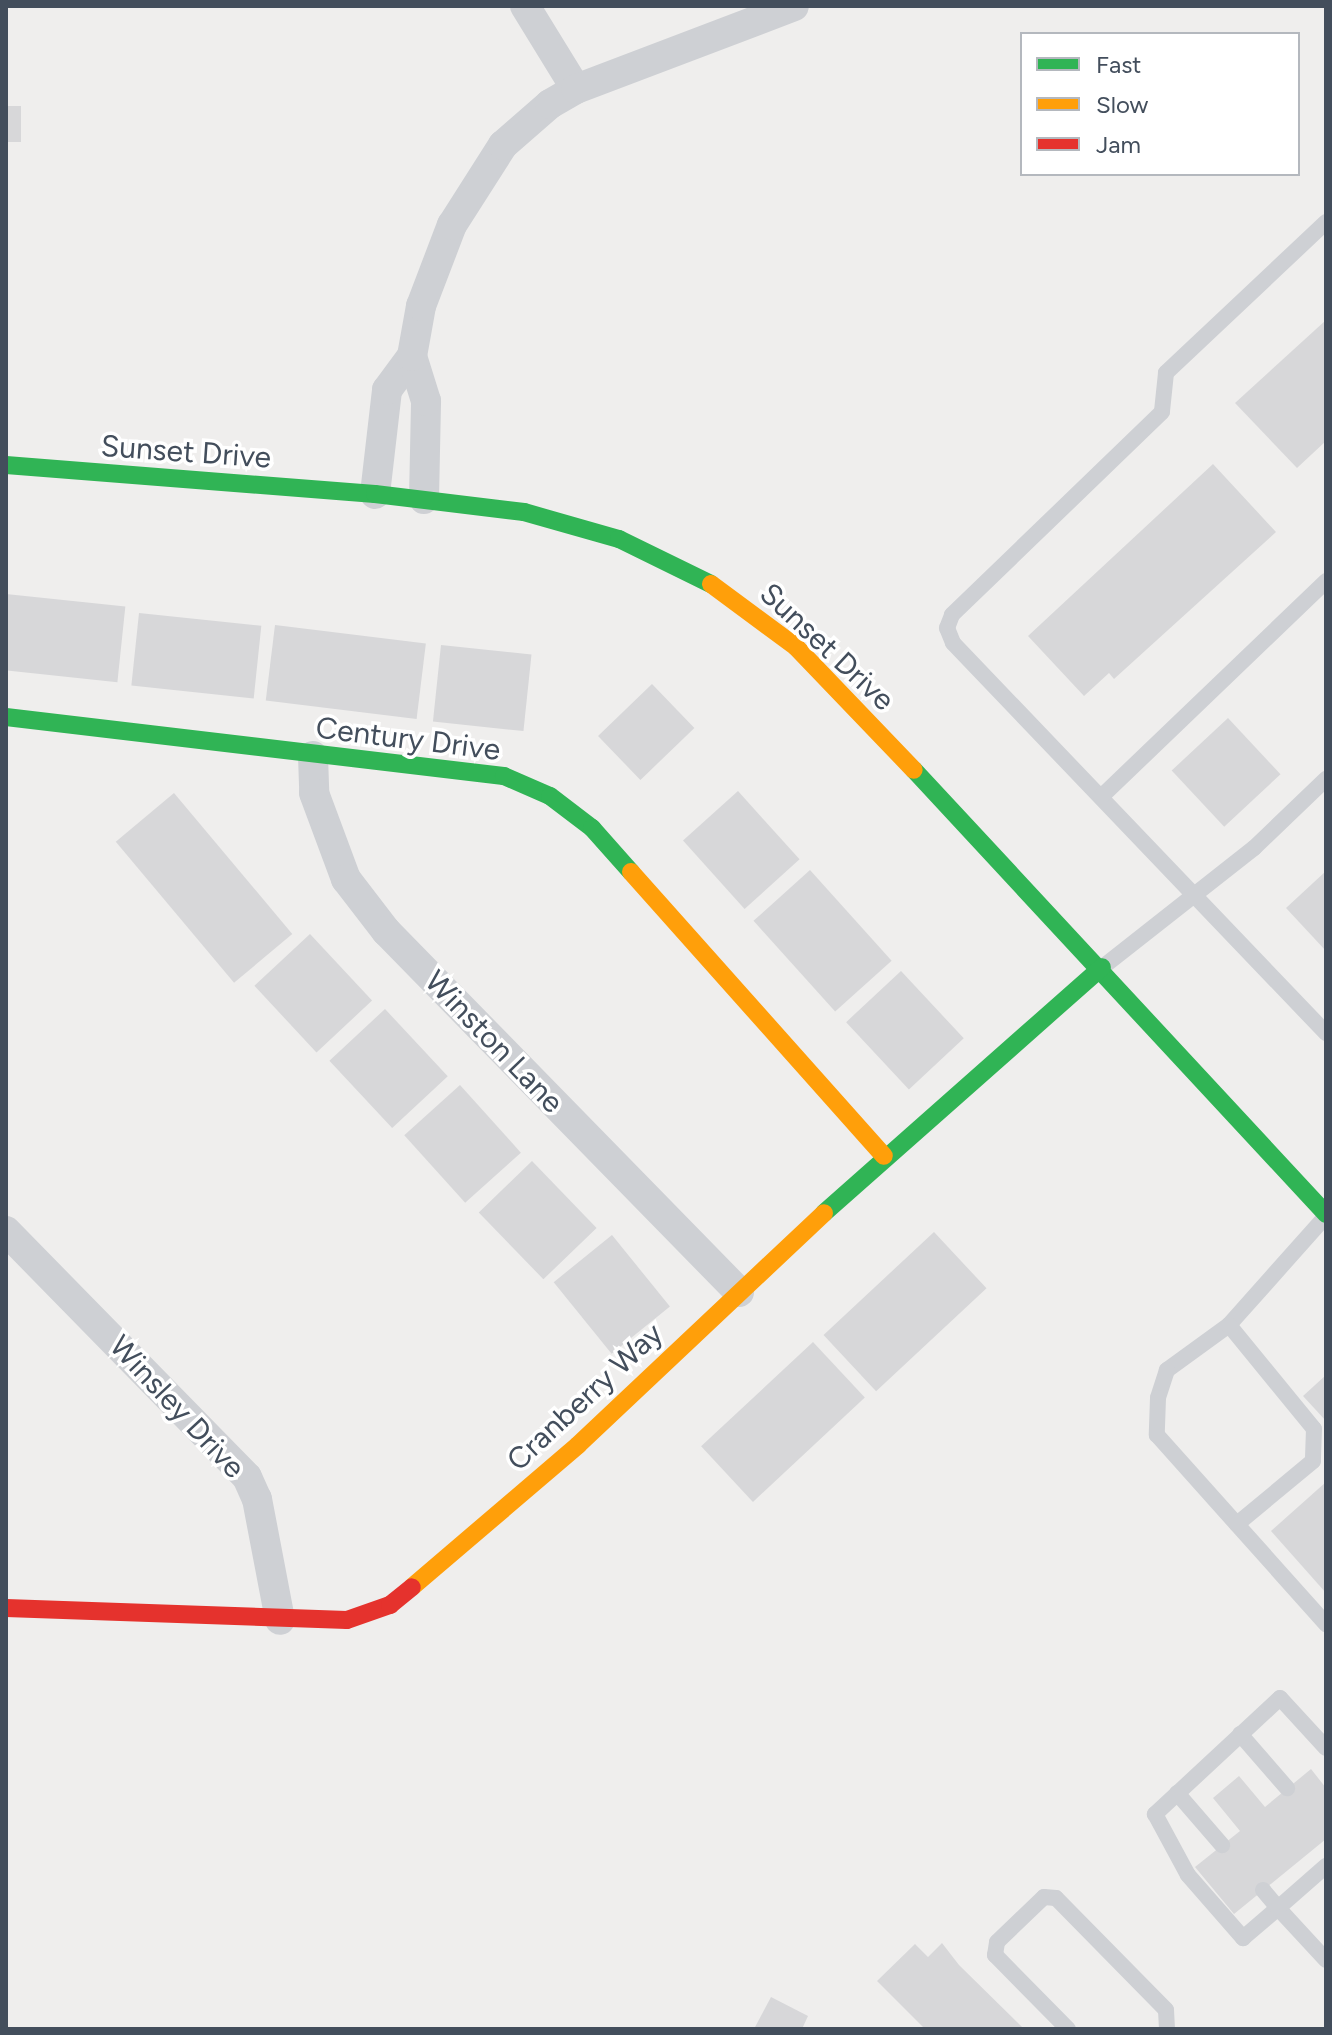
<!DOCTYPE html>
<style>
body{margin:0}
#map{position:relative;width:1332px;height:2035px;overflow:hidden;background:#efeeed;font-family:Figtree,sans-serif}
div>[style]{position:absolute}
.building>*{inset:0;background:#d7d7d9;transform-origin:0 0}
.lane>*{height:16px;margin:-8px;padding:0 8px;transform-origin:8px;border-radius:8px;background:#ced0d4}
.street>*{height:30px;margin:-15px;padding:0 15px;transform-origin:15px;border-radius:15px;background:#ced0d4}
.fast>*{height:18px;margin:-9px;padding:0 9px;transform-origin:9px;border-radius:9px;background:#30b455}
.slow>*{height:18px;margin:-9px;padding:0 9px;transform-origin:9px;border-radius:9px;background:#ff9f0a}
.jam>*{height:18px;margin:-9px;padding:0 9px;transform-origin:9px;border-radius:9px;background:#e5322d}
span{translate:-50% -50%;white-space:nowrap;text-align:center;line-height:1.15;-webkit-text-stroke:7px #fff;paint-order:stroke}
.street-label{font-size:30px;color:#434e5c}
.frame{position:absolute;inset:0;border:8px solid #434e5c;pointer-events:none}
.legend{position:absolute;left:1020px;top:32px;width:280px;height:144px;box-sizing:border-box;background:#fff;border:2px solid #b4b8be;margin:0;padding:10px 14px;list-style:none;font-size:24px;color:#434e5c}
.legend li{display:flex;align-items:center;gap:16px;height:40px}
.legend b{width:40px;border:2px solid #b4b8be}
</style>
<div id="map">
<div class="building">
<div style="left:6px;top:106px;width:15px;height:36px"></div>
<div style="clip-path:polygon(1326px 320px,1326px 441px,1297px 468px,1235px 403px)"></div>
<div style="clip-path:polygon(1213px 464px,1276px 532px,1114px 679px,1109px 673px,1084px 696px,1028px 636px)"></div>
<div style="left:6px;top:594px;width:120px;height:76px;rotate:6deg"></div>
<div style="left:139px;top:613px;width:123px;height:73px;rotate:6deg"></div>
<div style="left:275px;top:625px;width:152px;height:76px;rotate:7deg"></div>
<div style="left:441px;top:645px;width:91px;height:77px;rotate:6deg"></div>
<div style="left:652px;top:684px;width:61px;height:75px;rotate:46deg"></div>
<div style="left:1228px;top:718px;width:77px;height:77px;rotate:47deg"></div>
<div style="left:738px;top:791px;width:92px;height:74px;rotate:48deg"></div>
<div style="left:174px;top:793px;width:184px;height:76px;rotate:50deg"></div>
<div style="left:810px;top:870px;width:122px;height:76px;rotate:48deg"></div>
<div style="clip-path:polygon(1326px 871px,1326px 951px,1286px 908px)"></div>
<div style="left:310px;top:934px;width:91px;height:76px;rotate:47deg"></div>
<div style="left:901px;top:971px;width:92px;height:75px;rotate:47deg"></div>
<div style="left:385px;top:1009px;width:92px;height:76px;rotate:47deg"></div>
<div style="left:460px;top:1085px;width:91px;height:75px;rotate:48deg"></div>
<div style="left:532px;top:1161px;width:93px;height:74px;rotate:46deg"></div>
<div style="left:934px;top:1232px;width:77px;height:151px;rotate:47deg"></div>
<div style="left:612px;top:1235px;width:92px;height:75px;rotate:51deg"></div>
<div style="left:813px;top:1342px;width:76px;height:153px;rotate:47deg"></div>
<div style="clip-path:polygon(1326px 1375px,1326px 1421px,1303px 1396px)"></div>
<div style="clip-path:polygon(1326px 1482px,1326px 1593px,1271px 1531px)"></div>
<div style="clip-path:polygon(1311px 1769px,1326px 1788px,1326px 1839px,1234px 1914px,1195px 1867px,1240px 1831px,1213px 1798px,1239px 1776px,1265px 1807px)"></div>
<div style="clip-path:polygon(942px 1943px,959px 1965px,1024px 2029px,925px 2029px,877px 1981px,915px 1944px,928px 1957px)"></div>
<div style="clip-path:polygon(771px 1997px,808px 2016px,802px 2029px,754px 2029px)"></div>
</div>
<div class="lane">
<div style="left:1326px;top:222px;width:220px;rotate:136.7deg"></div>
<div style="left:1166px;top:373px;width:39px;rotate:96deg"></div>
<div style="left:1162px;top:412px;width:292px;rotate:136deg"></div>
<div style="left:952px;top:615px;width:14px;rotate:111deg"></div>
<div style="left:947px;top:628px;width:16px;rotate:68deg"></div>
<div style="left:953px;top:643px;width:540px;rotate:46.28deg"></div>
<div style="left:1101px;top:797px;width:312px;rotate:-43.8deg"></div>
<div style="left:1104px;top:966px;width:191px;rotate:-38.2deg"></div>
<div style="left:1254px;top:848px;width:100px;rotate:-43.8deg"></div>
<div style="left:1326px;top:1216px;width:146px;rotate:131.7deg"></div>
<div style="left:1229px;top:1325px;width:77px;rotate:144deg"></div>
<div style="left:1167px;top:1370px;width:29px;rotate:108deg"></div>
<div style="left:1158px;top:1398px;width:37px;rotate:92deg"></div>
<div style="left:1157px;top:1435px;width:254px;rotate:48.2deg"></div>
<div style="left:1229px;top:1325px;width:134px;rotate:50.7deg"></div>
<div style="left:1314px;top:1429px;width:32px;rotate:92deg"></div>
<div style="left:1313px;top:1461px;width:99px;rotate:140.3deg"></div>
<div style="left:1240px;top:1734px;width:72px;rotate:49deg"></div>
<div style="left:1326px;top:1748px;width:68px;rotate:-132.6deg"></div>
<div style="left:1280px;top:1698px;width:171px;rotate:137.1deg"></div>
<div style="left:1155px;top:1814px;width:69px;rotate:61.6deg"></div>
<div style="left:1188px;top:1875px;width:84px;rotate:48.9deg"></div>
<div style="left:1243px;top:1938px;width:46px;rotate:-40.6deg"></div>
<div style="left:1278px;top:1908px;width:71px;rotate:47.3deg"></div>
<div style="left:1177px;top:1793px;width:69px;rotate:49.1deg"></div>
<div style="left:1263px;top:1890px;width:23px;rotate:50deg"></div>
<div style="left:1278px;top:1908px;width:64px;rotate:-41.2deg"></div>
<div style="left:1068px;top:2029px;width:104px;rotate:-134.6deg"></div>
<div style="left:995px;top:1955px;width:13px;rotate:-81deg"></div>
<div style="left:997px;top:1942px;width:65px;rotate:-43.8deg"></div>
<div style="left:1044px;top:1897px;width:12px;rotate:5deg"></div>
<div style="left:1056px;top:1898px;width:157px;rotate:45.5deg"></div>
<div style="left:1166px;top:2010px;width:19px;rotate:87deg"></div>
</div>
<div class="street">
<div style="left:525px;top:6px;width:97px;rotate:58.4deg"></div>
<div style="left:375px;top:494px;width:105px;rotate:-83.4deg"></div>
<div style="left:387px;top:390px;width:42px;rotate:-53.7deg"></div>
<div style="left:424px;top:499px;width:98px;rotate:-88.8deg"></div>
<div style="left:426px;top:401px;width:47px;rotate:-107.3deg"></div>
<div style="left:412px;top:356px;width:51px;rotate:-79.8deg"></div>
<div style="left:421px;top:306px;width:87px;rotate:-69.1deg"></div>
<div style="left:452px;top:225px;width:95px;rotate:-57.5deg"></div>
<div style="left:503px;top:145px;width:62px;rotate:-41.1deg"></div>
<div style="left:550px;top:104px;width:30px;rotate:-30deg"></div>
<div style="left:576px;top:89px;width:233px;rotate:-20.8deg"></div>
<div style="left:313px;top:756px;width:37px;rotate:88deg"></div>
<div style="left:314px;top:793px;width:92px;rotate:69.6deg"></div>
<div style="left:346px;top:879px;width:66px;rotate:52.4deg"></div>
<div style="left:386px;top:931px;width:505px;rotate:45.64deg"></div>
<div style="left:6px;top:1231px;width:344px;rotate:45.6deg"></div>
<div style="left:247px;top:1477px;width:24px;rotate:66deg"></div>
<div style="left:257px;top:1499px;width:123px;rotate:79.2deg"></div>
</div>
<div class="fast">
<div style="left:6px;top:465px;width:370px;rotate:4.5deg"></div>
<div style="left:375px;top:494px;width:150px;rotate:6.9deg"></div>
<div style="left:524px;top:512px;width:99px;rotate:15.9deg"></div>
<div style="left:619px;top:539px;width:102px;rotate:26.1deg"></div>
<div style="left:6px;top:717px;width:501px;rotate:6.76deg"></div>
<div style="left:504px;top:776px;width:50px;rotate:23.5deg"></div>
<div style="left:550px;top:796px;width:53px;rotate:37.3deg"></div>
<div style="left:592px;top:828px;width:59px;rotate:48.4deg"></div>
<div style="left:914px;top:770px;width:606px;rotate:47.14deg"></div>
<div style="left:824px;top:1213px;width:371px;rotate:-41.5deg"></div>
</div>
<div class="slow">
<div style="left:711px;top:584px;width:106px;rotate:36.5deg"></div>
<div style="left:796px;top:647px;width:170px;rotate:46.2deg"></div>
<div style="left:631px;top:872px;width:380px;rotate:48.3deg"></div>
<div style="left:412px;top:1587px;width:218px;rotate:-40.5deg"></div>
<div style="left:578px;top:1445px;width:338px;rotate:-43.3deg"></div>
</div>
<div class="jam">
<div style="left:6px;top:1608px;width:341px;rotate:2deg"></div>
<div style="left:347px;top:1620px;width:46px;rotate:-19.2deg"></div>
<div style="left:390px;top:1605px;width:28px;rotate:-39deg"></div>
</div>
<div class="street-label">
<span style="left:186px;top:452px;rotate:4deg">Sunset Drive</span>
<span style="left:827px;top:647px;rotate:43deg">Sunset Drive</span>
<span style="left:408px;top:739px;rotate:7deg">Century Drive</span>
<span style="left:494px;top:1042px;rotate:46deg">Winston Lane</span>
<span style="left:585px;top:1397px;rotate:-43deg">Cranberry Way</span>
<span style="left:177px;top:1407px;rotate:47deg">Winsley Drive</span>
</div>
<div class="frame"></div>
<ul class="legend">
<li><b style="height:10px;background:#30b455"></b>Fast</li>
<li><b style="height:10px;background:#ff9f0a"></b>Slow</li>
<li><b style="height:10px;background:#e5322d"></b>Jam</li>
</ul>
</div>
